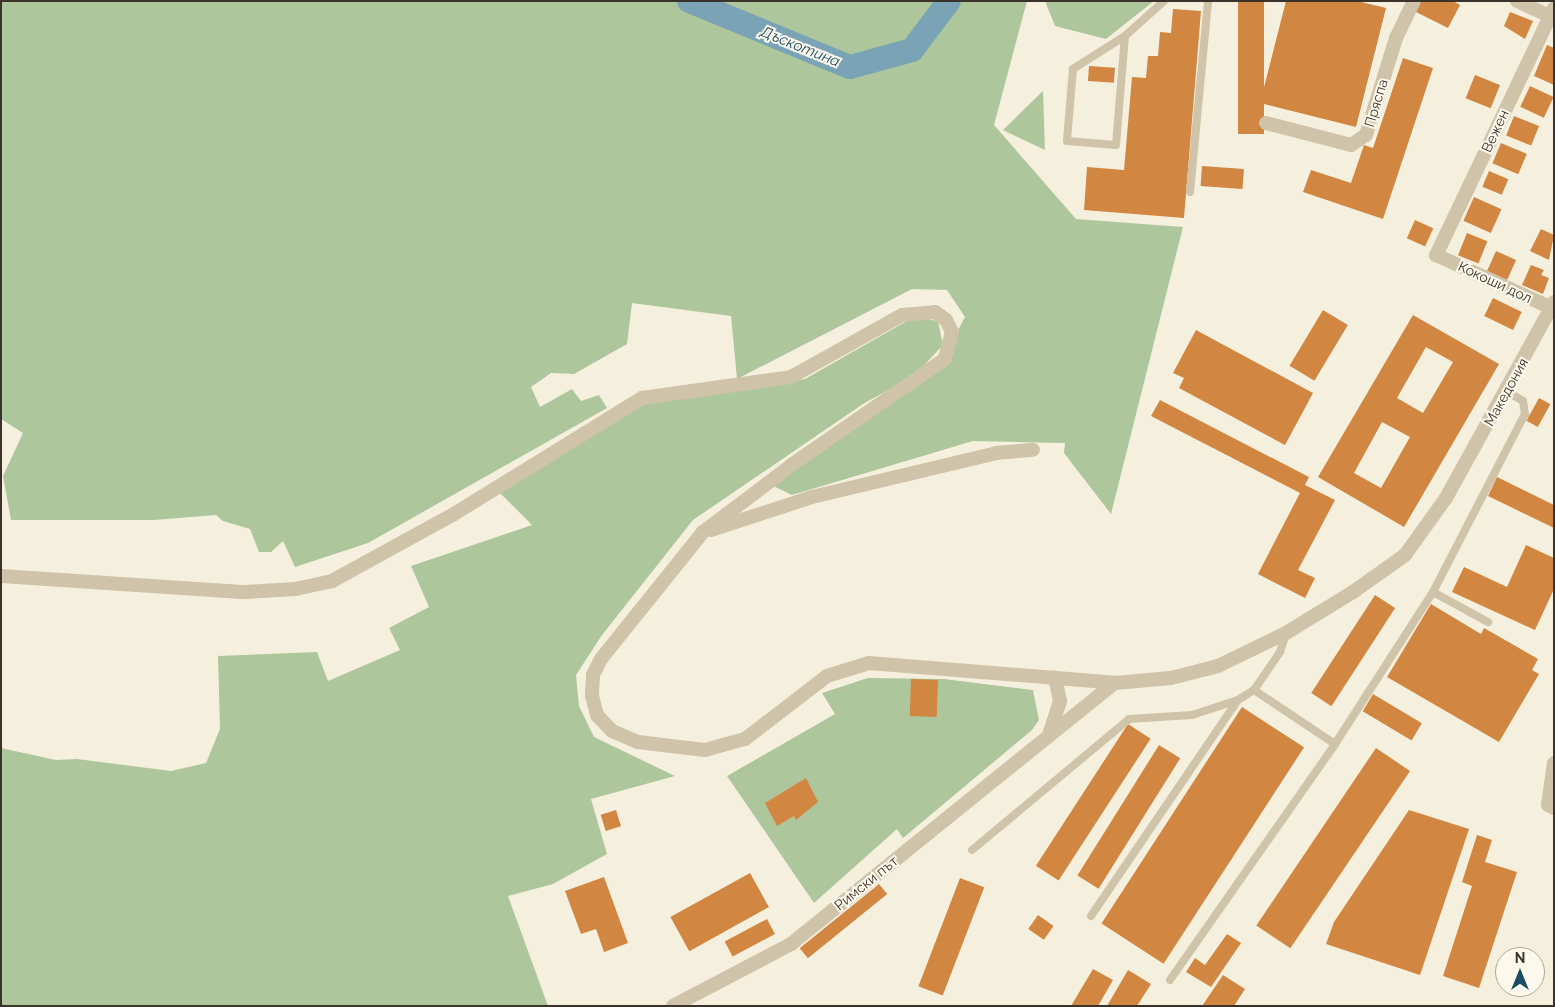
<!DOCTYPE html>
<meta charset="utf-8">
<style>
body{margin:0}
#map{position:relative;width:1555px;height:1007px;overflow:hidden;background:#f5f0de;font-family:Raleway,sans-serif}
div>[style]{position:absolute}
.green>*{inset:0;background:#aec69c}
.river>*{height:24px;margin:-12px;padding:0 12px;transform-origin:12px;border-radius:12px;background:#7aa4b5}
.building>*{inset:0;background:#d18641;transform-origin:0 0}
.service>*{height:8px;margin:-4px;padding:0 4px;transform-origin:4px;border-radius:4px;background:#cfc3a9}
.minor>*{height:14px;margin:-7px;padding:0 7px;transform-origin:7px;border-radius:7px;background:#cfc3a9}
span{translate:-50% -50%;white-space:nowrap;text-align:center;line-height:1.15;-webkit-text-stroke:4px #fcf8ec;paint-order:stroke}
.street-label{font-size:14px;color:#3b3329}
.water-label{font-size:15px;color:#1a4b61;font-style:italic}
.frame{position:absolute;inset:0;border:2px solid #3b3329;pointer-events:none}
.north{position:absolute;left:1495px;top:947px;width:50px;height:50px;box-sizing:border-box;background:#fcf8ec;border:1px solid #afa99e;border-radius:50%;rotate:0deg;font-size:14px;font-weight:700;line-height:20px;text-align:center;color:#3b3329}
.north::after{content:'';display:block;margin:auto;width:18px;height:22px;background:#1a4b61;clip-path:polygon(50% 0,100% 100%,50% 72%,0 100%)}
</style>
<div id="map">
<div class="green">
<div style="clip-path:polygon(1px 1px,1027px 1px,994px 125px,1076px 219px,1183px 227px,1111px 514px,1064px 453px,1065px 443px,973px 441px,792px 495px,769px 484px,940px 364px,965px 317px,947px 290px,912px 289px,737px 379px,731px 316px,632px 303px,627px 344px,574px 374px,551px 373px,531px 387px,540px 407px,572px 389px,581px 401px,599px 395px,607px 408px,368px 543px,295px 567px,283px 541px,271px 552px,259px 552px,250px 529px,223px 521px,216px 515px,154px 520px,11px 520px,3px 476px,23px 433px,1px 419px)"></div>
<div style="clip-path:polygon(1045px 1px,1154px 1px,1106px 39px,1055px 26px)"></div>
<div style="clip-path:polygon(1043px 91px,1045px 150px,1003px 130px)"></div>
<div style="clip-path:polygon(914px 317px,938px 321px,943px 345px,915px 375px,863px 404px,693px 520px,602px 635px,576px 675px,579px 706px,594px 737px,675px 776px,591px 799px,607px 854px,553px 884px,508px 896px,548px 1006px,1px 1006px,1px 748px,56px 760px,77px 759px,171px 771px,206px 763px,220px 729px,218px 656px,317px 652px,328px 681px,400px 650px,389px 628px,429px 607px,411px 566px,532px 525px,496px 489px,608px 417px,661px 397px,759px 388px,805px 379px)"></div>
<div style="clip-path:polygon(868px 678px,944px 679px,1033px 690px,1039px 720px,1032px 730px,903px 838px,897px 829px,814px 903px,727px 776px,835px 714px,822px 693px)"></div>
</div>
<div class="river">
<div style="left:689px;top:1px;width:174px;rotate:22.3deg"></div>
<div style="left:850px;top:67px;width:64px;rotate:-15.3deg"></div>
<div style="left:912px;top:50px;width:61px;rotate:-52.9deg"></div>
</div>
<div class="building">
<div style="left:1238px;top:1px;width:26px;height:133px"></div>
<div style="clip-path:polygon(1286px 1px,1357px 1px,1386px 8px,1356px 127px,1260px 103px)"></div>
<div style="clip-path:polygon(1419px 1px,1453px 1px,1460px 5px,1448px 28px,1414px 11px)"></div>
<div style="clip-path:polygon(1173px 9px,1201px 11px,1184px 218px,1084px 210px,1087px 167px,1124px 170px,1132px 77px,1146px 78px,1148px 56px,1158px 56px,1160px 32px,1171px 33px)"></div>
<div style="clip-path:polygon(1510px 12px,1533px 21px,1525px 39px,1504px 26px)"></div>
<div style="clip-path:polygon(1547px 45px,1554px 48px,1554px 85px,1534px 76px)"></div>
<div style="clip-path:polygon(1403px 58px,1433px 68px,1383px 219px,1303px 192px,1311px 170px,1351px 183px,1364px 145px,1373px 148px)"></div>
<div style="left:1089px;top:66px;width:26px;height:15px;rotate:4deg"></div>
<div style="left:1475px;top:75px;width:27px;height:25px;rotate:22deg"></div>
<div style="left:1530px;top:86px;width:26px;height:23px;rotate:25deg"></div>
<div style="left:1514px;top:116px;width:27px;height:21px;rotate:22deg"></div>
<div style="left:1501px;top:143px;width:28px;height:22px;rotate:23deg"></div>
<div style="left:1202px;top:166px;width:42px;height:20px;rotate:4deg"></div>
<div style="left:1489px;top:171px;width:21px;height:17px;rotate:23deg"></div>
<div style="left:1474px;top:197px;width:30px;height:26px;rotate:24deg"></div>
<div style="left:1415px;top:220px;width:20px;height:20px;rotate:24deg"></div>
<div style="clip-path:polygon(1541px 229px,1554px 235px,1549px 260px,1530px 251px)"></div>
<div style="left:1467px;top:233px;width:22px;height:24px;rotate:22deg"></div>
<div style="left:1496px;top:251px;width:22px;height:22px;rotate:24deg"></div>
<div style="clip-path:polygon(1531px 265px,1544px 270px,1541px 275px,1549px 278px,1543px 294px,1522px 285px)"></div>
<div style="left:1493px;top:298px;width:32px;height:20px;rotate:26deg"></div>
<div style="left:1323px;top:310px;width:29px;height:65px;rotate:31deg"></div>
<div style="clip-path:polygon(evenodd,1413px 315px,1499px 364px,1404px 527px,1318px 477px,1413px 315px,1426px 347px,1453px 362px,1423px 413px,1397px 398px,1426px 347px,1413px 315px,1382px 422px,1410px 437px,1381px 488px,1354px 473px,1382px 422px)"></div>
<div style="clip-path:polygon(1196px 330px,1313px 393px,1285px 445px,1179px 388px,1184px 378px,1173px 373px)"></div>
<div style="left:1539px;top:398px;width:13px;height:26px;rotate:29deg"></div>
<div style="clip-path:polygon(1160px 400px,1309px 477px,1305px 485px,1335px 500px,1298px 570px,1315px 578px,1305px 598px,1258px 574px,1300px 493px,1151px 416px)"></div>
<div style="clip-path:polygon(1497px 477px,1554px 505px,1554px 528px,1488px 496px)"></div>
<div style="clip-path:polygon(1526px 545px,1554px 558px,1554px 589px,1535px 630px,1452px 592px,1464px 567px,1507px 587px)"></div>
<div style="left:1375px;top:595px;width:24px;height:117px;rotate:33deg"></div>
<div style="clip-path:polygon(1431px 604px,1481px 634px,1484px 628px,1538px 659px,1532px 670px,1539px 674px,1499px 742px,1387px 677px)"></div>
<div style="left:911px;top:679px;width:27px;height:37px;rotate:2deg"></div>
<div style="left:1373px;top:694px;width:57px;height:20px;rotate:31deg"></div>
<div style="left:1242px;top:707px;width:74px;height:258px;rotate:33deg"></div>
<div style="left:1128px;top:724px;width:27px;height:169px;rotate:33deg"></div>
<div style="left:1159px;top:745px;width:25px;height:154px;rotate:32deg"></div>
<div style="left:1376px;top:748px;width:41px;height:214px;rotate:34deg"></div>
<div style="clip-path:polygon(806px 778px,818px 802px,796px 820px,794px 816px,777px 826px,765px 803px)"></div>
<div style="left:616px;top:810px;width:17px;height:16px;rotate:73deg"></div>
<div style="clip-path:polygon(1409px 810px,1469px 829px,1420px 975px,1326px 944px,1334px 922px)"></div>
<div style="clip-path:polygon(1477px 835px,1492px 840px,1485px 862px,1517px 872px,1479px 988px,1443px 976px,1472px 886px,1462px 882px)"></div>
<div style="left:750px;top:873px;width:39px;height:91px;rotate:61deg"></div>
<div style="clip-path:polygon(604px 877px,628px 943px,604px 952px,596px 929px,581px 934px,565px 891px)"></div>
<div style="left:960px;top:878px;width:26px;height:116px;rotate:21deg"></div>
<div style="left:879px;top:884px;width:13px;height:102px;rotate:51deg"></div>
<div style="left:1038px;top:915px;width:19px;height:17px;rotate:35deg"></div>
<div style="left:767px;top:919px;width:17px;height:48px;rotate:62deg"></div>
<div style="clip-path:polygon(1227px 934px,1241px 943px,1211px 987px,1186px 972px,1195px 958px,1205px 965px)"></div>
<div style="clip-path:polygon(1093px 969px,1113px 980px,1098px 1006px,1071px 1006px)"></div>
<div style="clip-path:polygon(1128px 970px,1151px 984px,1137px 1006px,1107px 1006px)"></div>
<div style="clip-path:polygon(1223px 975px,1245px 989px,1234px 1006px,1202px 1006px)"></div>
</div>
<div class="service">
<div style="left:1125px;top:36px;width:62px;rotate:147.6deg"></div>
<div style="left:1073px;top:69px;width:72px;rotate:94.8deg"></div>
<div style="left:1067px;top:141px;width:49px;rotate:4.7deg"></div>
<div style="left:1116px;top:145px;width:109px;rotate:-85.3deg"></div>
<div style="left:1125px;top:36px;width:52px;rotate:-41.9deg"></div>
<div style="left:1190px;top:192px;width:192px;rotate:-84.6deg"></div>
<div style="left:1433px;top:592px;width:63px;rotate:28.6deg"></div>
<div style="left:1254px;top:690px;width:97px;rotate:33.7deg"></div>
<div style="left:972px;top:850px;width:204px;rotate:-39.8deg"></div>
<div style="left:1129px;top:719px;width:63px;rotate:-3.6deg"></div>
<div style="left:1192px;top:715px;width:48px;rotate:-18.1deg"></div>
<div style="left:1091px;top:916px;width:261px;rotate:-55.8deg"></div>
<div style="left:1238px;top:700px;width:19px;rotate:-32deg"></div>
<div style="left:1254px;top:690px;width:46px;rotate:-55.6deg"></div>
<div style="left:1280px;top:652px;width:20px;rotate:-72deg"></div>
<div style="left:1170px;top:980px;width:288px;rotate:-55deg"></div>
<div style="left:1335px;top:744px;width:181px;rotate:-57.2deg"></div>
<div style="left:1433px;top:592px;width:200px;rotate:-62.7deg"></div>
<div style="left:1525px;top:414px;width:13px;rotate:-99deg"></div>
<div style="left:1523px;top:401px;width:17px;rotate:-149deg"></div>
</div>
<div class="minor">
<div style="left:1517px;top:1px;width:41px;rotate:24.7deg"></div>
<div style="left:1554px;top:8px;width:274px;rotate:115.5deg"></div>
<div style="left:1436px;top:255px;width:130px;rotate:24.6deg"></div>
<div style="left:1266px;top:123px;width:88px;rotate:14.5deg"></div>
<div style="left:1351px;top:145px;width:18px;rotate:-34deg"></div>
<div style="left:1366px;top:135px;width:102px;rotate:-72.8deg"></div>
<div style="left:1396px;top:38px;width:41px;rotate:-64.1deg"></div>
<div style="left:711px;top:530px;width:106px;rotate:-18.1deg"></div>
<div style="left:812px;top:497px;width:189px;rotate:-13.4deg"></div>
<div style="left:996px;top:453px;width:37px;rotate:-5deg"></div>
<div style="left:1px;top:576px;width:245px;rotate:3.8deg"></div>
<div style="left:245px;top:592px;width:50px;rotate:-3.4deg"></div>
<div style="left:295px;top:589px;width:38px;rotate:-12deg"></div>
<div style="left:332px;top:581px;width:139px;rotate:-28.8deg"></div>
<div style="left:454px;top:514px;width:221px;rotate:-31.7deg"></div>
<div style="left:642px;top:398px;width:150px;rotate:-8deg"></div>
<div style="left:791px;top:377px;width:127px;rotate:-29.2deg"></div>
<div style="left:902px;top:315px;width:33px;rotate:-5deg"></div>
<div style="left:935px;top:312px;width:14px;rotate:36deg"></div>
<div style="left:946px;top:320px;width:13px;rotate:63deg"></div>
<div style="left:952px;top:332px;width:28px;rotate:105deg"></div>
<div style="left:945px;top:359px;width:185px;rotate:145.4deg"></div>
<div style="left:793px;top:464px;width:113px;rotate:142.9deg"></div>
<div style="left:703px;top:532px;width:163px;rotate:128.8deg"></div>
<div style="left:601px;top:659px;width:18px;rotate:117deg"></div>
<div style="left:593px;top:675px;width:21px;rotate:93deg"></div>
<div style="left:592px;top:696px;width:20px;rotate:75deg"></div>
<div style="left:597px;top:715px;width:22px;rotate:47deg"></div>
<div style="left:612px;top:731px;width:28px;rotate:23deg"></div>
<div style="left:638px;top:742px;width:67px;rotate:6.8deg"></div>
<div style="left:705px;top:750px;width:41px;rotate:-15.4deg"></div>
<div style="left:745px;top:739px;width:103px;rotate:-37.5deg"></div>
<div style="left:827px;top:676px;width:44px;rotate:-17.2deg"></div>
<div style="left:869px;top:663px;width:247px;rotate:4.6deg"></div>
<div style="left:1115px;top:683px;width:56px;rotate:-5.1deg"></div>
<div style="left:1171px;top:678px;width:49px;rotate:-14.3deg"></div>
<div style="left:1218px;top:666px;width:76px;rotate:-25.9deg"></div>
<div style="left:1286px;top:633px;width:79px;rotate:-31.5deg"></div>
<div style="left:1353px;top:592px;width:64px;rotate:-35.4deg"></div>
<div style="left:1405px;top:555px;width:70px;rotate:-54.3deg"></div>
<div style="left:1446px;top:498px;width:224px;rotate:-61.1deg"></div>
<div style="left:1050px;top:732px;width:33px;rotate:-72deg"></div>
<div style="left:1060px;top:701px;width:24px;rotate:-102deg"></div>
<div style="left:1554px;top:763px;width:42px;rotate:98.1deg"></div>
<div style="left:1548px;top:805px;width:7px;rotate:27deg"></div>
<div style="left:673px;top:1006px;width:133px;rotate:-27.7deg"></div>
<div style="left:791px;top:944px;width:416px;rotate:-38.9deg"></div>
</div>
<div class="street-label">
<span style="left:1376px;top:103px;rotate:-73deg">Пряспа</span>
<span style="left:1495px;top:131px;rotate:-65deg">Вежен</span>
<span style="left:1495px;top:282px;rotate:25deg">Кокоши дол</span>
<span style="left:1506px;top:392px;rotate:-61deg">Македония</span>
<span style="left:866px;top:883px;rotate:-39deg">Римски път</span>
</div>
<div class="water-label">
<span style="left:800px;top:47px;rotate:22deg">Дъскотина</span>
</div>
<div class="frame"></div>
<div class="north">N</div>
</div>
